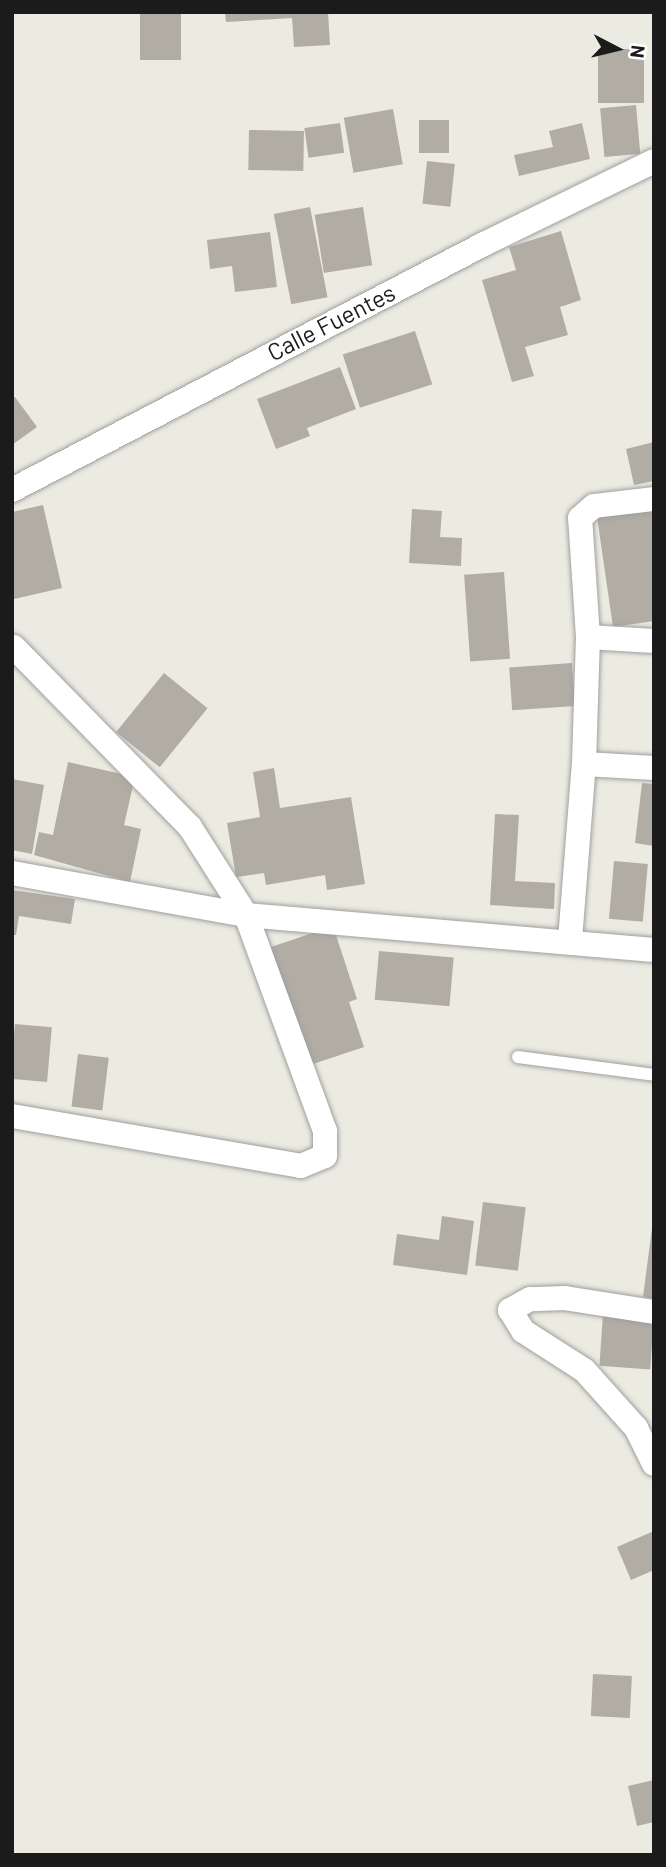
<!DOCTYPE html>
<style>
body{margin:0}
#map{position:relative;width:666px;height:1867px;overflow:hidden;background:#ecebe1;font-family:Barlow,sans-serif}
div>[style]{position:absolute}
.building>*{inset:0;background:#b1ada5;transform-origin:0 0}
.roads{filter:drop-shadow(0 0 2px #9f9f9f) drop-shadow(0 0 2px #9f9f9f)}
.lane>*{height:12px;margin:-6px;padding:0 6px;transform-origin:6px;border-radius:6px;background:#fff}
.street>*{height:24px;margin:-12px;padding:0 12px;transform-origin:12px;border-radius:12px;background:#fff}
span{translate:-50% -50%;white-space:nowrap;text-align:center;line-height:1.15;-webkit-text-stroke:5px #fff;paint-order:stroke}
.street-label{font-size:24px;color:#1b1b1b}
.frame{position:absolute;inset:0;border:14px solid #1b1b1b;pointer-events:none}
.north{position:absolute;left:582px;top:14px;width:70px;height:70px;-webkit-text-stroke:5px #fff;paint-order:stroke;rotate:97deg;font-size:19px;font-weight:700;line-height:28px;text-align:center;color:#1b1b1b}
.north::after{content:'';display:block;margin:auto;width:24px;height:32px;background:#1b1b1b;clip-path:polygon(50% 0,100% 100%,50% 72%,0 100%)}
</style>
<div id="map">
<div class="building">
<div style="left:140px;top:12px;width:41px;height:48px"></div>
<div style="clip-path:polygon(225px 12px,328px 12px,330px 45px,294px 47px,292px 18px,226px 22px)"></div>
<div style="left:598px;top:49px;width:46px;height:54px"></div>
<div style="left:636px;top:105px;width:49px;height:36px;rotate:85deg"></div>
<div style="left:393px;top:109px;width:56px;height:50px;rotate:80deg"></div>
<div style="left:419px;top:120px;width:30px;height:33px"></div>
<div style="left:340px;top:123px;width:30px;height:36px;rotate:82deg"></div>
<div style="clip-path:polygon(582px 123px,590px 159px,519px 176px,514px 155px,553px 147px,549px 131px)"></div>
<div style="left:249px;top:130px;width:55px;height:40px;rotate:1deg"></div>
<div style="left:427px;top:161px;width:28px;height:43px;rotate:6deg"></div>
<div style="left:310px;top:207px;width:92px;height:37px;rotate:79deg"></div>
<div style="left:363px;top:207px;width:59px;height:49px;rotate:81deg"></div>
<div style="clip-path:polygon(561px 231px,581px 300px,560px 307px,568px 335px,525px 347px,534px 376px,512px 382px,482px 280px,516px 270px,509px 247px)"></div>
<div style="clip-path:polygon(270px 232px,277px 287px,235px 292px,232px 266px,210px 269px,207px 240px)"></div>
<div style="left:415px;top:331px;width:56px;height:76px;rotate:72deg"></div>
<div style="clip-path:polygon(340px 367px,356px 409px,307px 428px,310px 436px,276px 449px,257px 399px)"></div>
<div style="clip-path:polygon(15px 397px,37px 427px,12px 445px,12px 399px)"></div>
<div style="clip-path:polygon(654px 442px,654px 481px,634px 485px,626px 449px)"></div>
<div style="clip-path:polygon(43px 505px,62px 588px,14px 599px,12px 512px)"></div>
<div style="clip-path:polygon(654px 508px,654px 621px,613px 627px,597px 517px)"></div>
<div style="clip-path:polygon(412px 509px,442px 511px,440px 537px,462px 538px,461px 566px,409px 563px)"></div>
<div style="left:504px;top:572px;width:87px;height:40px;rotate:86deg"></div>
<div style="left:572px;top:663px;width:43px;height:63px;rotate:86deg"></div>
<div style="left:164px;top:673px;width:56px;height:76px;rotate:39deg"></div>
<div style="clip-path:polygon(68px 762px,135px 777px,124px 825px,141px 829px,130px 882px,34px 855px,39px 832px,53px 835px)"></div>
<div style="clip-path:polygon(274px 768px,280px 808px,351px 797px,365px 884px,327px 890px,325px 875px,266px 885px,264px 873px,236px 877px,227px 823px,260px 817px,253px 772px)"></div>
<div style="clip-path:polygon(12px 779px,44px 785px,32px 854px,12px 850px)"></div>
<div style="clip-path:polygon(642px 783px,654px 784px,654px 846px,635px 843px)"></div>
<div style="clip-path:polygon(495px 814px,519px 815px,515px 881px,555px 883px,554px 909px,490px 905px)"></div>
<div style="left:614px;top:861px;width:34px;height:58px;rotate:5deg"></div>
<div style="clip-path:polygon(12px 890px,75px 899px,71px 924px,19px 916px,16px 935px,12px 935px)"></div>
<div style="clip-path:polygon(333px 926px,357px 999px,349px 1002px,364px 1047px,310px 1065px,271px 947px)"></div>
<div style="left:379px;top:951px;width:75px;height:49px;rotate:5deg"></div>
<div style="left:15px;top:1024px;width:37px;height:55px;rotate:5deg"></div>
<div style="left:78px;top:1054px;width:31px;height:53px;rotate:7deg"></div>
<div style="left:483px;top:1202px;width:43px;height:64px;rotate:7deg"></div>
<div style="clip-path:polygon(442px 1216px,474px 1221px,467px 1275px,393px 1265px,397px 1234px,439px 1240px)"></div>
<div style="clip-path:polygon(652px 1228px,654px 1228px,654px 1299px,643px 1297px)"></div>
<div style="left:603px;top:1314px;width:51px;height:52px;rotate:4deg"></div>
<div style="clip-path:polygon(654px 1531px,654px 1570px,631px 1580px,617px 1547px)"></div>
<div style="left:593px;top:1674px;width:39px;height:42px;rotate:3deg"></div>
<div style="clip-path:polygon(654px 1780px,654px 1822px,637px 1826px,628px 1786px)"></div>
</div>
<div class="roads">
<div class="lane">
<div style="left:518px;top:1057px;width:137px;rotate:7.5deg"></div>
</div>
<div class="street">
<div style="left:12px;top:490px;width:532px;rotate:-27.53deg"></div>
<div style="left:484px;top:244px;width:189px;rotate:-26deg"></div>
<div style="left:588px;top:637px;width:66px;rotate:3.5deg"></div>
<div style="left:584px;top:764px;width:70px;rotate:3.3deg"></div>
<div style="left:12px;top:873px;width:238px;rotate:10.2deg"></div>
<div style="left:246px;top:915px;width:409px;rotate:4.9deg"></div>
<div style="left:570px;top:940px;width:177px;rotate:-85.5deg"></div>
<div style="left:584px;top:764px;width:127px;rotate:-88.2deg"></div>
<div style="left:588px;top:637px;width:119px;rotate:-93.8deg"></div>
<div style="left:580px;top:518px;width:18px;rotate:-41deg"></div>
<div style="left:594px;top:506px;width:60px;rotate:-6.7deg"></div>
<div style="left:12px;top:1116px;width:293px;rotate:9.8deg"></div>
<div style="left:301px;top:1166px;width:26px;rotate:-23deg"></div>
<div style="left:325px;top:1156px;width:25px;rotate:-90deg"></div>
<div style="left:325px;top:1131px;width:230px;rotate:-110.1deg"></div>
<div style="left:246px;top:915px;width:104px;rotate:-122.5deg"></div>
<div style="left:190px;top:827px;width:252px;rotate:-134.4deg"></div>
<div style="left:654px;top:1312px;width:90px;rotate:-171.1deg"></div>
<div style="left:565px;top:1298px;width:35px;rotate:178deg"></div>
<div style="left:530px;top:1299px;width:23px;rotate:151deg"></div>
<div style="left:510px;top:1310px;width:25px;rotate:58deg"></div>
<div style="left:523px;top:1331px;width:72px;rotate:32.6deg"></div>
<div style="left:584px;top:1370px;width:78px;rotate:48.1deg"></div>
<div style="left:636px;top:1428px;width:40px;rotate:63.4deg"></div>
</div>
</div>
<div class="street-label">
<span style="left:331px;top:322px;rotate:-27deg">Calle Fuentes</span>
</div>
<div class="frame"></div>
<div class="north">N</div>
</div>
